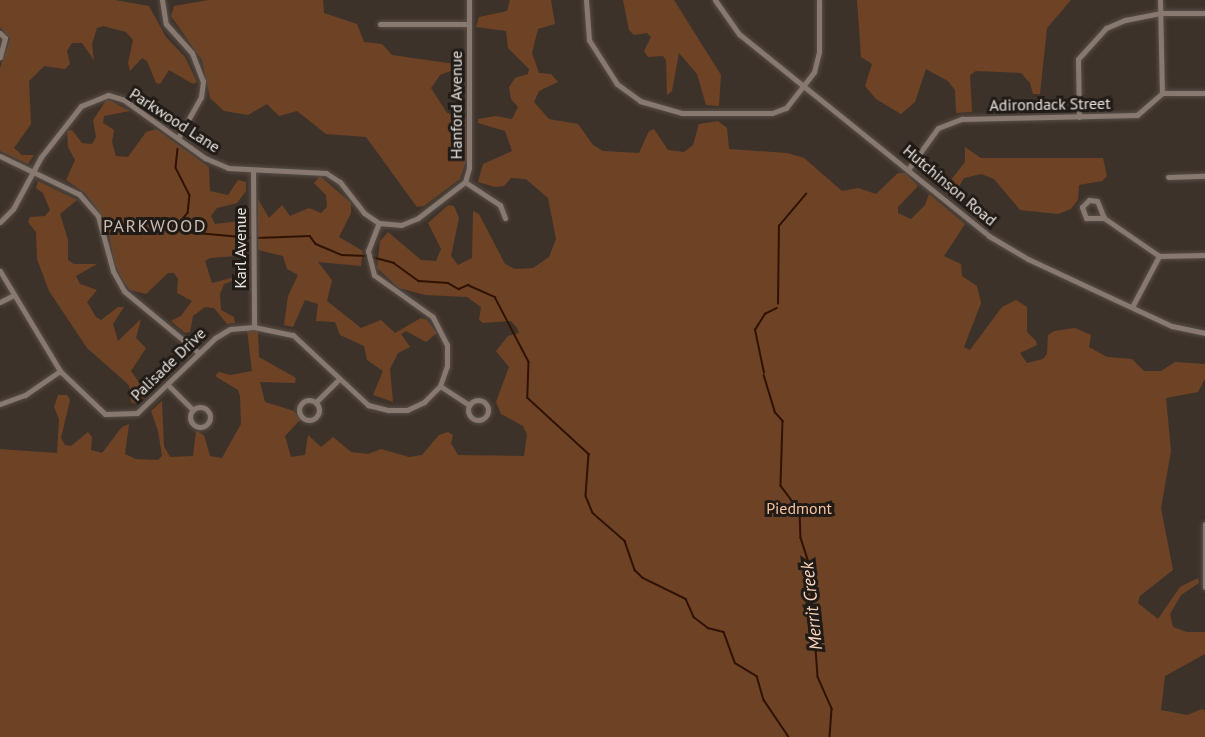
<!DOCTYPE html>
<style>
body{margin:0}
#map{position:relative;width:1205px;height:737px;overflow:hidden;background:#3d322a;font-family:"PT Sans",sans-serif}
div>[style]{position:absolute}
.green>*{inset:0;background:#6e4325}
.stream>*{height:1.5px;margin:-0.75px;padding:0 0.75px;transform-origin:0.75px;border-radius:0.75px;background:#311200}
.roads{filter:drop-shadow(0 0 2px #584e47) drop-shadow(0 0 2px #584e47)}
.street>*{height:5px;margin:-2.5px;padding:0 2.5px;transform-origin:2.5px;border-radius:2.5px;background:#877970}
.street>.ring{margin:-2.5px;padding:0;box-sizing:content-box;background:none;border:5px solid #877970;border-radius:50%}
span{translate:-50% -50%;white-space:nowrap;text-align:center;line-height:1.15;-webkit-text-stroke:6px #201b17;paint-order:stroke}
.street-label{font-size:16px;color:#ebe3de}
.park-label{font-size:16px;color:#f8c29e}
.neighbourhood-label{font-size:18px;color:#cabbb1;letter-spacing:1.5px}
.water-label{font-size:18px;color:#fad5bd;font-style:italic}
</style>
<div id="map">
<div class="green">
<div style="clip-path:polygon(0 0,115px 0,149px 6px,166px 37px,185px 57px,197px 82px,193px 84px,169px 70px,160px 84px,156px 83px,147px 61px,142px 58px,130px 71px,128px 63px,133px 40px,126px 32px,103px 26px,97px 28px,92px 44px,94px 60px,82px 43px,72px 43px,67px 51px,70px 64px,65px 69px,44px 66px,29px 81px,31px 124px,14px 148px,22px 155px,34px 155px,28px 164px,0 151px,0 68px,10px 39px,0 27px)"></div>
<div style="clip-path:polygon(209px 0,323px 0,324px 13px,357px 24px,364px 42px,382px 44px,392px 55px,455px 64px,456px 69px,440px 75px,431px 88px,447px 113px,466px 117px,467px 158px,460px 179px,424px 206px,417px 207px,366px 137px,326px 134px,297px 111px,279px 116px,267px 104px,248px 115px,224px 111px,210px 98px,202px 60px,171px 16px,174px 6px)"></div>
<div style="clip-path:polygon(510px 0,551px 0,555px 24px,538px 29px,532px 53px,539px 73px,551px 74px,558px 82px,539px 91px,534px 102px,549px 119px,578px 124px,593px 145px,603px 151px,639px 153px,649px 131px,654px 129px,668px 150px,684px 152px,693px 145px,699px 124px,718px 121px,727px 128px,729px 149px,787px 153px,804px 158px,842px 191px,858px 188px,876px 194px,898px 173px,906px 173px,918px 186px,898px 207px,898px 213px,911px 219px,925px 205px,929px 194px,965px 224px,944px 256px,961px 264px,962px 276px,977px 286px,981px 303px,964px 347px,970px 350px,1002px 307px,1016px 300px,1027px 307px,1027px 332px,1036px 341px,1037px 345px,1020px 353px,1027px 363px,1043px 359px,1047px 354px,1048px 335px,1054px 331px,1075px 328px,1091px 335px,1089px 347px,1107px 357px,1132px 359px,1144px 371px,1161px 371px,1175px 362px,1205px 364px,1205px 379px,1198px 392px,1166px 398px,1171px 451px,1161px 508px,1173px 570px,1140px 596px,1138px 603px,1158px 619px,1180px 587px,1198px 578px,1199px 583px,1181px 595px,1170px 614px,1173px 627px,1187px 632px,1205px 632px,1205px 654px,1165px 676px,1161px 710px,1187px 715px,1202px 709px,1205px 711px,1205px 737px,0 737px,0 449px,57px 453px,59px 419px,54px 407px,58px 395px,67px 395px,70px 400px,61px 438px,65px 445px,71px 446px,88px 432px,92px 437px,91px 450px,102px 453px,122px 427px,129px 424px,125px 454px,136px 459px,158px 460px,162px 456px,158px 431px,151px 411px,162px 401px,164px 446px,170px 457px,193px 456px,196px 431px,204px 435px,210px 456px,222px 458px,241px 424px,240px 396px,238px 390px,215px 376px,219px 372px,230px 375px,252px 371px,247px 330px,258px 331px,259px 357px,296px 378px,295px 383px,260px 382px,265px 402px,294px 411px,300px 420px,285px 436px,291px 457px,305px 455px,308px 435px,321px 447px,333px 437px,351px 452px,368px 454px,381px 449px,409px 457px,422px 455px,439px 435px,448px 432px,453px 435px,451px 443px,458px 455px,524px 456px,527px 434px,523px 426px,501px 414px,496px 402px,509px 367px,496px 351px,508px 336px,519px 333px,517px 328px,511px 321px,483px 323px,479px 320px,481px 307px,467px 297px,425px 295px,399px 288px,377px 268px,380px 241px,388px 232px,421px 260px,436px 261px,441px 249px,428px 223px,448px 205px,454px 206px,459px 218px,451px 256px,458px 265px,472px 258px,473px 211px,479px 214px,505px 264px,515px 269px,533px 268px,549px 257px,556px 239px,548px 198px,526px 179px,511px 178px,504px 186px,495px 187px,478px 182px,483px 164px,512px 151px,505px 131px,478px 123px,478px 119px,495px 116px,512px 119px,518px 107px,511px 99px,509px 87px,515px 78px,528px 74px,529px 69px,508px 48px,506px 31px,476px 27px,479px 17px,507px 11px)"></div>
<div style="clip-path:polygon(623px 0,674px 0,721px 75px,719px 106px,706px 105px,697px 74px,679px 53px,672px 91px,667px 95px,666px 60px,663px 56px,648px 57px,644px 51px,651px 37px,647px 33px,634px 35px,629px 30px)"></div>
<div style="clip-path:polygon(857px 0,1071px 0,1047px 28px,1040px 94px,1033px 94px,1030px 83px,1021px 73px,976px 71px,970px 75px,972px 112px,956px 113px,955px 90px,948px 81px,926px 69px,915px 102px,901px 114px,876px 99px,865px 86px,872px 64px,861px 57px)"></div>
<div style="clip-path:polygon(107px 99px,130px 111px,104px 116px,103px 123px,114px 130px,112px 142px,116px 156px,128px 157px,146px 132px,156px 129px,209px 167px,210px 191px,228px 195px,238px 180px,246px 182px,246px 191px,237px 203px,217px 208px,211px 216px,215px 224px,248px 220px,248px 255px,210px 258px,205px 261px,212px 283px,235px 277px,250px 280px,248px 284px,235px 280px,224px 284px,220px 294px,221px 310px,234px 317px,235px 323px,227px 324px,214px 308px,205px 307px,193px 316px,190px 332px,185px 333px,171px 321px,181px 316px,192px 301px,177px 293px,178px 279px,174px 273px,168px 273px,146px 294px,130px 290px,123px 281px,114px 262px,107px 222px,85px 193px,66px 180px,75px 160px,68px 147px,67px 131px,72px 130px,82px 143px,92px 144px,96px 137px,93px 120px)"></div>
<div style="clip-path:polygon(965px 147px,981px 158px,1103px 158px,1107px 176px,1102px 181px,1079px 185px,1078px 200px,1071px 209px,1058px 214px,1020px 210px,994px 179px,981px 174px,964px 178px,952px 198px,943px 190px,965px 162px)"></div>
<div style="clip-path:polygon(320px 176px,351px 203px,351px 213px,339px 237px,363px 251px,361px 266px,318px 262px,332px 280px,327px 301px,361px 328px,381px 320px,395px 333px,421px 318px,427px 320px,437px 333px,426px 342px,406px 331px,401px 334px,410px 347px,398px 353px,390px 369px,393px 402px,373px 395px,383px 371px,367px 360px,364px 346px,340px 335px,335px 322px,316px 321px,318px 304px,305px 300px,293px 327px,284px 325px,288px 296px,298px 275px,287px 269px,283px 256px,258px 250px,258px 199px,269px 218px,282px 205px,290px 216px,309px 208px,321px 213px,327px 207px,326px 195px,314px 183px)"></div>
<div style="clip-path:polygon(38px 181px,77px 200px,60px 214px,68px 240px,68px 260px,74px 264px,97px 264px,76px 276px,80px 284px,97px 290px,87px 302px,96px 317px,101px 320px,118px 307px,124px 307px,113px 324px,118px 341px,141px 319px,136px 338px,146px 348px,131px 371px,148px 395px,136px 404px,131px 402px,129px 385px,87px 348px,49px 291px,37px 259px,36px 232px,28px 222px,30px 217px,45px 216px,50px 210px,43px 193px,36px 188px)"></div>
</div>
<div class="stream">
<div style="left:178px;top:149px;width:19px;rotate:96deg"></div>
<div style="left:176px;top:168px;width:30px;rotate:63deg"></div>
<div style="left:190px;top:195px;width:18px;rotate:96deg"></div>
<div style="left:188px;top:213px;width:11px;rotate:128deg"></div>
<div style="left:181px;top:222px;width:11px;rotate:63deg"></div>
<div style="left:186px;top:232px;width:66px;rotate:5.2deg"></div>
<div style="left:257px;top:238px;width:53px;rotate:-2.2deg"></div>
<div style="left:310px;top:236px;width:10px;rotate:53deg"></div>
<div style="left:316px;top:244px;width:28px;rotate:23deg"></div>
<div style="left:342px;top:255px;width:25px;rotate:2deg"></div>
<div style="left:372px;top:257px;width:23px;rotate:15deg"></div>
<div style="left:394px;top:263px;width:31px;rotate:36deg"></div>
<div style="left:419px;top:281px;width:29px;rotate:4deg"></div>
<div style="left:448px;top:283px;width:13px;rotate:29deg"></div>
<div style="left:459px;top:289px;width:10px;rotate:-24deg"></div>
<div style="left:468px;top:285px;width:30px;rotate:24deg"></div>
<div style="left:495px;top:297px;width:73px;rotate:62.4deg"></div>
<div style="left:529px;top:362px;width:36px;rotate:92deg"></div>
<div style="left:528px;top:398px;width:83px;rotate:42.6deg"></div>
<div style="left:589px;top:454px;width:42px;rotate:94.1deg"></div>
<div style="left:586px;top:496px;width:18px;rotate:68deg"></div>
<div style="left:593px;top:513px;width:43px;rotate:41.2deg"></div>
<div style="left:625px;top:541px;width:31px;rotate:71deg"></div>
<div style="left:635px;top:570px;width:11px;rotate:45deg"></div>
<div style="left:643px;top:578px;width:48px;rotate:26deg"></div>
<div style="left:686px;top:599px;width:20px;rotate:66deg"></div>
<div style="left:694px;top:617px;width:18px;rotate:38deg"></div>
<div style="left:708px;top:628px;width:16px;rotate:14deg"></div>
<div style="left:724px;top:632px;width:33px;rotate:70deg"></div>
<div style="left:735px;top:663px;width:26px;rotate:31deg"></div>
<div style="left:757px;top:676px;width:25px;rotate:74deg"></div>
<div style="left:764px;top:700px;width:45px;rotate:56deg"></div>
<div style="left:778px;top:304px;width:78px;rotate:-89.3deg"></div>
<div style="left:779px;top:226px;width:42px;rotate:-49.8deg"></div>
<div style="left:764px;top:373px;width:44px;rotate:-101.8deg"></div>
<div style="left:755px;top:330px;width:19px;rotate:-58deg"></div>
<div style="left:765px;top:314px;width:13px;rotate:-27deg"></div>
<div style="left:764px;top:375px;width:39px;rotate:73deg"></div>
<div style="left:775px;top:412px;width:12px;rotate:48deg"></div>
<div style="left:783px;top:421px;width:65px;rotate:91.8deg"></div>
<div style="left:781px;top:486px;width:31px;rotate:53deg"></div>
<div style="left:800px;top:511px;width:27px;rotate:88deg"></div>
<div style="left:801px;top:538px;width:28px;rotate:72deg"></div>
<div style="left:810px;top:565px;width:112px;rotate:85.9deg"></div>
<div style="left:818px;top:677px;width:35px;rotate:66deg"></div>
<div style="left:832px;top:709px;width:28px;rotate:94deg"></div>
</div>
<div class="roads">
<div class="street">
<div style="left:162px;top:0;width:24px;rotate:81deg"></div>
<div style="left:166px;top:24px;width:39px;rotate:48deg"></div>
<div style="left:192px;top:53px;width:30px;rotate:69deg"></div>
<div style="left:203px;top:81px;width:16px;rotate:97deg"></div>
<div style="left:201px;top:97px;width:47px;rotate:119.3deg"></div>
<div style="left:586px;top:0;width:40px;rotate:85.7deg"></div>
<div style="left:589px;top:40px;width:52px;rotate:57.5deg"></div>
<div style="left:617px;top:84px;width:29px;rotate:36deg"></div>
<div style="left:640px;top:101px;width:44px;rotate:15.9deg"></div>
<div style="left:682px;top:113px;width:90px"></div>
<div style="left:772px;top:113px;width:15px;rotate:-20deg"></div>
<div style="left:786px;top:108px;width:46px;rotate:-52.1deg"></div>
<div style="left:814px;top:72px;width:21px;rotate:-76deg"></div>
<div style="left:819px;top:52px;width:52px;rotate:-90deg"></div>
<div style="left:715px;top:0;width:42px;rotate:54.8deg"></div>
<div style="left:739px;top:34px;width:321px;rotate:38.9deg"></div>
<div style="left:989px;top:236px;width:45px;rotate:30.5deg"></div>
<div style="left:1028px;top:259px;width:159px;rotate:25deg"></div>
<div style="left:1172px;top:326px;width:34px;rotate:12deg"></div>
<div style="left:1160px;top:0;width:93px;rotate:88.8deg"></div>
<div style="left:380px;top:24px;width:89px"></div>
<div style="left:0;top:33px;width:7px;rotate:45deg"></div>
<div style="left:5px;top:38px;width:20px;rotate:105deg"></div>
<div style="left:1079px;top:117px;width:58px;rotate:-91deg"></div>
<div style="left:1078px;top:59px;width:42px;rotate:-47.9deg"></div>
<div style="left:1106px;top:28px;width:21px;rotate:-23deg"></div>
<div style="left:1125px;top:20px;width:36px;rotate:-11deg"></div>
<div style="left:1160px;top:13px;width:45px"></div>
<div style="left:0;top:156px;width:88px;rotate:25.7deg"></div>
<div style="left:79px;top:194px;width:29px;rotate:49deg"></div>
<div style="left:98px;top:216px;width:57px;rotate:74.7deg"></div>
<div style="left:113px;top:271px;width:23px;rotate:61deg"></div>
<div style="left:124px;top:291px;width:97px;rotate:39.6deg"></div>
<div style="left:909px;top:168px;width:49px;rotate:-54.1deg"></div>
<div style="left:938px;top:128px;width:26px;rotate:-21deg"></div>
<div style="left:962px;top:119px;width:175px;rotate:-1.3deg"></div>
<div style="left:1137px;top:115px;width:33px;rotate:-41deg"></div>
<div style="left:1162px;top:93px;width:43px"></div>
<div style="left:253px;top:170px;width:157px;rotate:89.6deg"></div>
<div style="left:1168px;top:177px;width:37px;rotate:-2deg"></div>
<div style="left:465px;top:182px;width:42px;rotate:33.3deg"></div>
<div style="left:500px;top:205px;width:14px;rotate:69deg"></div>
<div style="left:1104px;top:218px;width:18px;rotate:-112deg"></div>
<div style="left:1097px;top:201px;width:8px;rotate:-173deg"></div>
<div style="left:1089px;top:200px;width:10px;rotate:135deg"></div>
<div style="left:1082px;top:207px;width:12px;rotate:70deg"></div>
<div style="left:1086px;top:218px;width:18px"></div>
<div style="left:1104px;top:218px;width:67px;rotate:34.6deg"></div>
<div style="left:1159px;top:256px;width:46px;rotate:-1.2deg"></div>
<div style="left:0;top:222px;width:18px;rotate:-45deg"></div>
<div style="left:13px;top:209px;width:59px;rotate:-61.7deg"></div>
<div style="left:41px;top:157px;width:65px;rotate:-51.9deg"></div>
<div style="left:81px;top:106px;width:29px;rotate:-22deg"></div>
<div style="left:108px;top:95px;width:17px;rotate:17deg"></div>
<div style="left:124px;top:100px;width:100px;rotate:35.6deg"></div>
<div style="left:205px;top:158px;width:25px;rotate:23deg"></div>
<div style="left:228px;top:168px;width:98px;rotate:2.9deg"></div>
<div style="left:326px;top:173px;width:17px;rotate:33deg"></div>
<div style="left:340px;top:182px;width:39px;rotate:52deg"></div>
<div style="left:364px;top:213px;width:18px;rotate:34deg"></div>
<div style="left:379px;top:223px;width:22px;rotate:5deg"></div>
<div style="left:401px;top:225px;width:18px;rotate:-22deg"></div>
<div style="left:418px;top:218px;width:59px;rotate:-37.5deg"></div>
<div style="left:465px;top:182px;width:15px;rotate:-74deg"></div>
<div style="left:469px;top:168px;width:168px;rotate:-90deg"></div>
<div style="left:0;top:271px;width:117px;rotate:59deg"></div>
<div style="left:60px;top:371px;width:62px;rotate:43.7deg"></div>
<div style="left:105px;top:414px;width:32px;rotate:-2deg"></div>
<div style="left:137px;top:413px;width:108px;rotate:-43.9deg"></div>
<div style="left:215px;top:338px;width:17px;rotate:-31deg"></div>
<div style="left:230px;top:329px;width:24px;rotate:-5deg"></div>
<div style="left:254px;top:327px;width:40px;rotate:12deg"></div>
<div style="left:293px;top:335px;width:103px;rotate:43deg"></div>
<div style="left:368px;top:405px;width:21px;rotate:14deg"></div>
<div style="left:388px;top:410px;width:19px"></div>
<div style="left:407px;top:410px;width:19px;rotate:-25deg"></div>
<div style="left:424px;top:402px;width:23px;rotate:-45deg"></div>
<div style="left:440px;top:386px;width:21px;rotate:-71deg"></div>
<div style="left:447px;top:366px;width:21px;rotate:-90deg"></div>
<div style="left:447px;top:345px;width:31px;rotate:-117deg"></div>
<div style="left:433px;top:317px;width:72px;rotate:-144.6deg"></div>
<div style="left:374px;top:275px;width:25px;rotate:-104deg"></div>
<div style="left:368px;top:251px;width:30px;rotate:-69deg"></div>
<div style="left:0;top:302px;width:16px;rotate:-27deg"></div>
<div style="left:1132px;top:307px;width:58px;rotate:-62.1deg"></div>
<div style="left:168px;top:385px;width:35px;rotate:45deg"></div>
<div style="left:440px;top:386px;width:35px;rotate:33deg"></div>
<div class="ring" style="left:299px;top:400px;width:15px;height:15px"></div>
<div class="ring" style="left:468px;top:400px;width:15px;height:15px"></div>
<div style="left:316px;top:402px;width:33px;rotate:-45deg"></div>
<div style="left:0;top:404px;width:27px;rotate:-20deg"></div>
<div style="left:25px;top:395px;width:42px;rotate:-34.4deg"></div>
<div class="ring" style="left:190px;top:407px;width:15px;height:15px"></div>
<div style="left:1205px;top:524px;width:63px;rotate:90deg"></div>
</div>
</div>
<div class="street-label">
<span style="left:1050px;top:104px;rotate:-1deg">Adirondack Street</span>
<span style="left:456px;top:105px;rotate:-90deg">Hanford Avenue</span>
<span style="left:175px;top:120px;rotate:33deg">Parkwood Lane</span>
<span style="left:950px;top:185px;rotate:40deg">Hutchinson Road</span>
<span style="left:240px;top:248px;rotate:-90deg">Karl Avenue</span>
<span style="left:168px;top:364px;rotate:-44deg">Palisade Drive</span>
</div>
<div class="park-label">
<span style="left:799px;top:508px">Piedmont</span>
</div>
<div class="neighbourhood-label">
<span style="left:155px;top:226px">PARKWOOD</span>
</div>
<div class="water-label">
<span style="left:812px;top:606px;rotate:-96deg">Merrit Creek</span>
</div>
</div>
